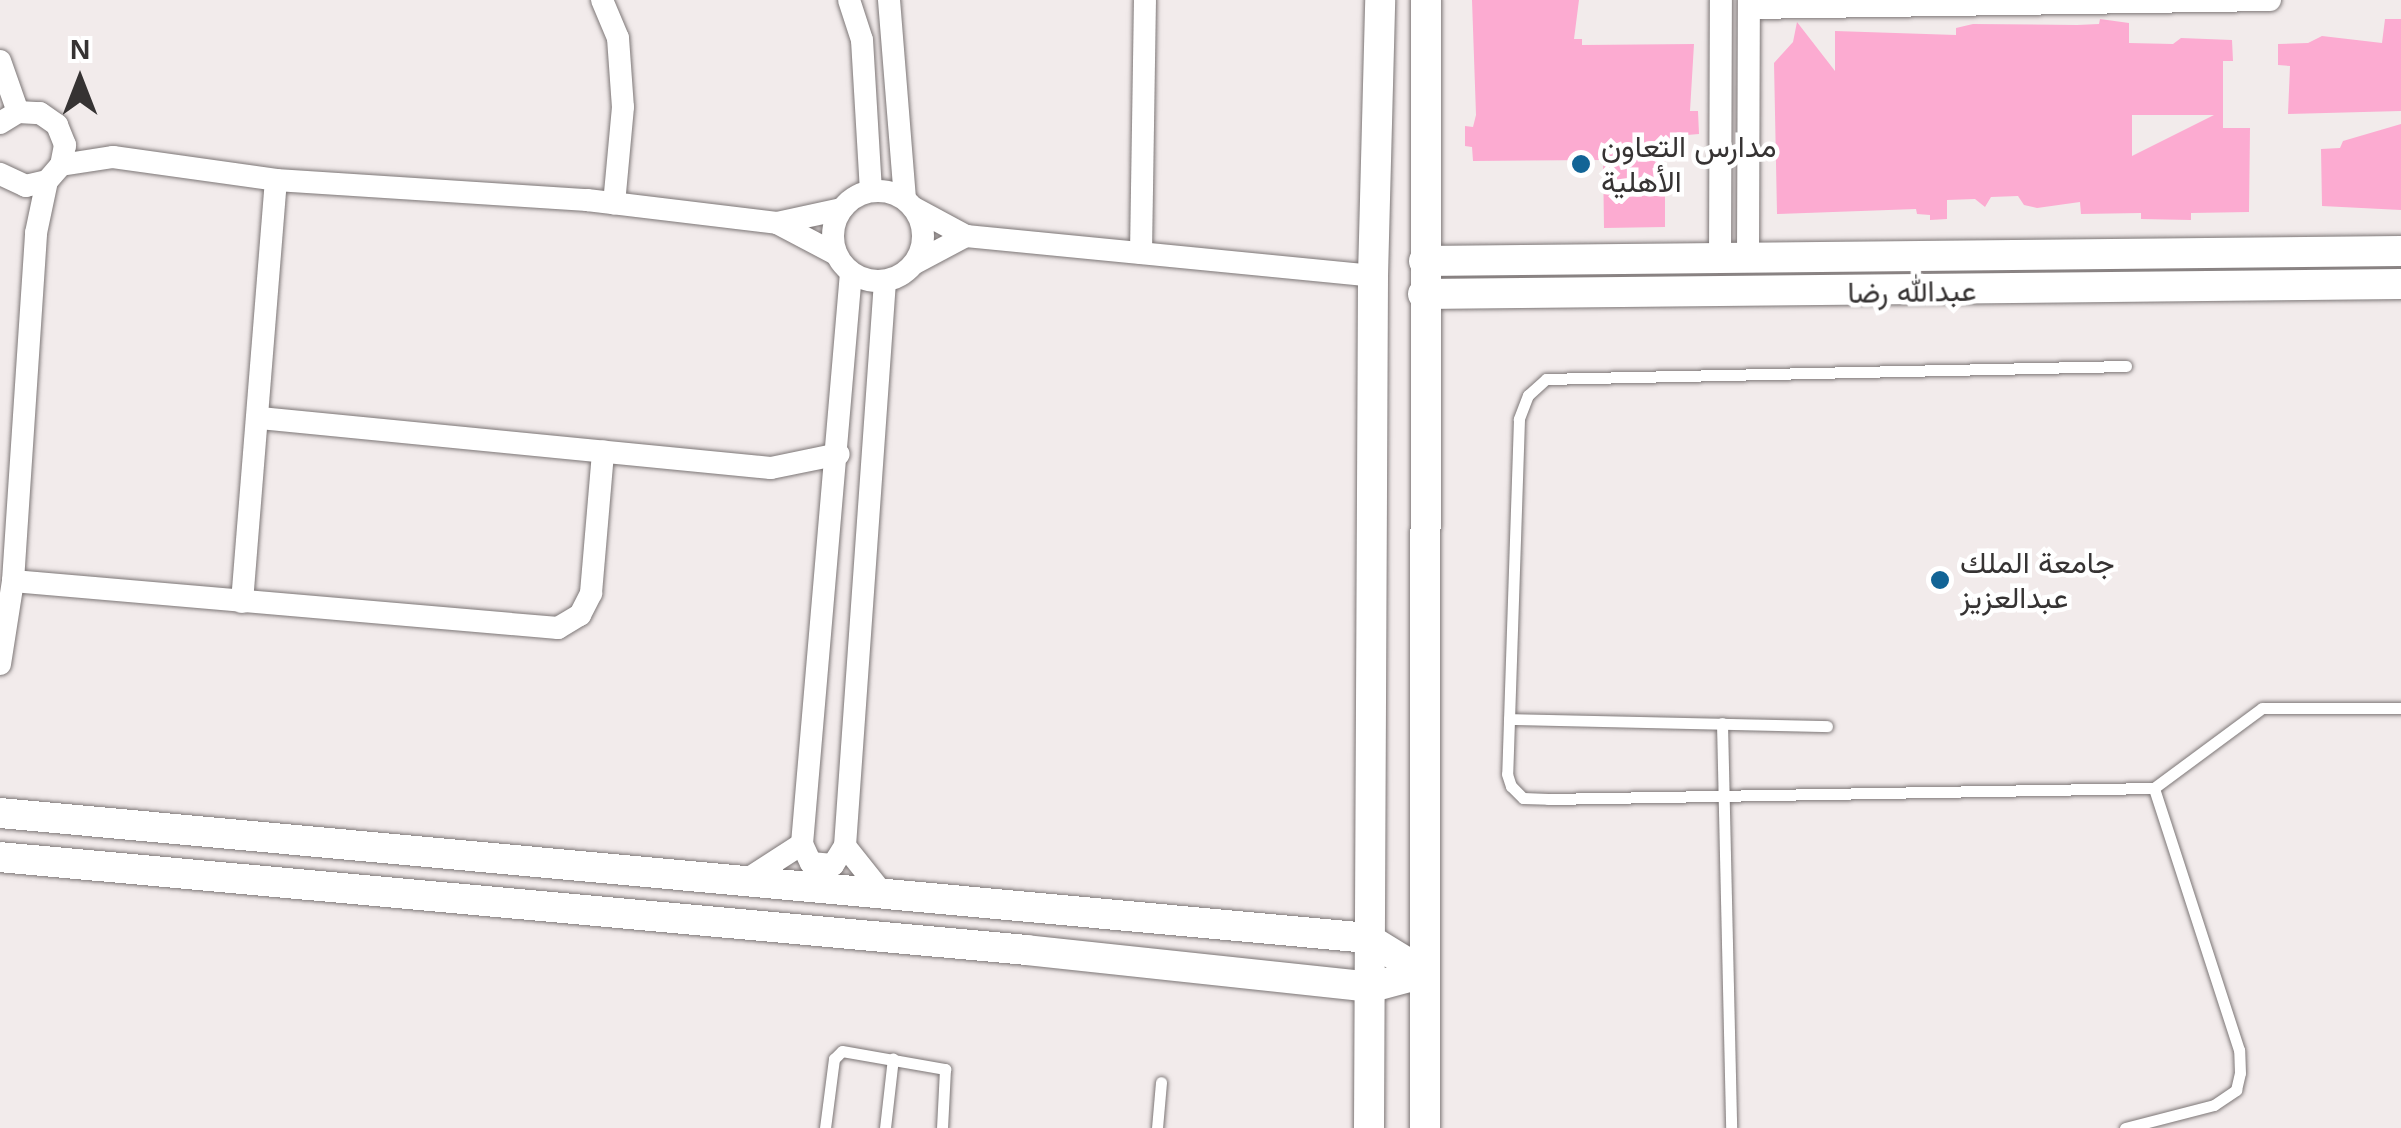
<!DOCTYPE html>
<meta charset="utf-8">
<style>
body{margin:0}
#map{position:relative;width:2401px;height:1128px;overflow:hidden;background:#f2ebeb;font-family:Arial,Vazirmatn,sans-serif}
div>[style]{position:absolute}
.building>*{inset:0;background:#fcabd1}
.roads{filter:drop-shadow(0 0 2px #7c7676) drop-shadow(0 0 2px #7c7676)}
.lane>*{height:11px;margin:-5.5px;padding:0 5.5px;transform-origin:5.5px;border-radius:5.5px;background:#fff}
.street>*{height:22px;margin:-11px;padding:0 11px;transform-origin:11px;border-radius:11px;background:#fff}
.street>.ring{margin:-11px;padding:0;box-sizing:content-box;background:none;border:22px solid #fff;border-radius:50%}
.secondary>*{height:30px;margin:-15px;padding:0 15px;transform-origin:15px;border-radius:15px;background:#fff}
.dots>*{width:28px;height:28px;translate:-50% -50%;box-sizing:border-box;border:5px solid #fff;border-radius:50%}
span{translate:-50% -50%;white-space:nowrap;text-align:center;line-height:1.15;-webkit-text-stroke:9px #fff;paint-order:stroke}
.poi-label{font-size:30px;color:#363333}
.left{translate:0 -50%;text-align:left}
.street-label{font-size:30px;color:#363333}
.north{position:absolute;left:30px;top:30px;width:100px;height:100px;-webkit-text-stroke:8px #fff;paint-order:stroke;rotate:0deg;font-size:28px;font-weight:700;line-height:40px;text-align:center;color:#363333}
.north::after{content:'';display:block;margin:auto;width:35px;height:45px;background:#363333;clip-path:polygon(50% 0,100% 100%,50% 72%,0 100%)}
</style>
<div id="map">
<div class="building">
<div style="clip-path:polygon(1472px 0,1579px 0,1574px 39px,1582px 39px,1582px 45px,1694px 44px,1690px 111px,1698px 111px,1699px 134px,1687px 135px,1687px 159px,1665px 159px,1665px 227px,1604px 228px,1603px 160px,1473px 161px,1472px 147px,1465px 146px,1465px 126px,1473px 127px,1476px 115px)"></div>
<div style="clip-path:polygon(evenodd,2100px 19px,2129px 23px,2129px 43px,2173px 44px,2181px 38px,2232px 40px,2233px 61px,2223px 61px,2223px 128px,2250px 128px,2249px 212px,2191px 213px,2191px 220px,2141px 219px,2141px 213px,2081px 214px,2080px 202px,2037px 208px,2024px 205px,2018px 196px,1991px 197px,1985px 207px,1975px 199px,1947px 200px,1947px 219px,1930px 220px,1930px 215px,1917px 214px,1916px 209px,1777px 214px,1774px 63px,1793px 42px,1797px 22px,1835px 71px,1835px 31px,1956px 35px,1956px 28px,1973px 24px,2077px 25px,2099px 24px,2100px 19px,2132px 115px,2214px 115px,2132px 156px,2132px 115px)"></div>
<div style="clip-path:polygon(2385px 19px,2401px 19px,2401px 111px,2288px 114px,2290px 66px,2278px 65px,2278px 44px,2308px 43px,2322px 36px,2382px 43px)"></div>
<div style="clip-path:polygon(2401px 124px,2401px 210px,2322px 206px,2321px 149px,2340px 148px,2343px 141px)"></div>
</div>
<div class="roads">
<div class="lane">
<div style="left:2126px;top:366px;width:580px;rotate:178.72deg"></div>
<div style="left:1546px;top:379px;width:24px;rotate:138deg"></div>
<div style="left:1528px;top:395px;width:26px;rotate:111deg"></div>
<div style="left:1519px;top:419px;width:355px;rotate:91.9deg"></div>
<div style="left:1507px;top:774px;width:13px;rotate:72deg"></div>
<div style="left:1511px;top:786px;width:17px;rotate:45deg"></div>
<div style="left:1523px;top:798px;width:25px;rotate:2deg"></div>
<div style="left:1548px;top:799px;width:606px;rotate:-1.04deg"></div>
<div style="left:2154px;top:788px;width:134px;rotate:-36.5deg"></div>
<div style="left:2262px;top:708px;width:139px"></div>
<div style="left:1509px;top:719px;width:318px;rotate:1.3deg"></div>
<div style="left:1722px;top:723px;width:405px;rotate:88.7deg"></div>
<div style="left:825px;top:1128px;width:70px;rotate:-82.6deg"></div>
<div style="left:834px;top:1059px;width:11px;rotate:-45deg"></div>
<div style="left:842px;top:1051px;width:105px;rotate:9.9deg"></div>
<div style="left:945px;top:1069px;width:59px;rotate:92.9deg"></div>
<div style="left:885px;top:1128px;width:70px;rotate:-83.5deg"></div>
<div style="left:1157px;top:1128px;width:46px;rotate:-85deg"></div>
<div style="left:2125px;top:1128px;width:92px;rotate:-14.5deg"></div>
<div style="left:2214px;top:1105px;width:27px;rotate:-34deg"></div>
<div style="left:2236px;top:1090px;width:17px;rotate:-77deg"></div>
<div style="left:2240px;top:1073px;width:23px;rotate:-92deg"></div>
<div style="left:2239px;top:1050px;width:275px;rotate:-108deg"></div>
</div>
<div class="street">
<div style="left:602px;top:0;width:41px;rotate:67.2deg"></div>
<div style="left:618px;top:38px;width:69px;rotate:85.9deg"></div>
<div style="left:623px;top:107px;width:97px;rotate:95.3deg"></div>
<div style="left:849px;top:0;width:42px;rotate:72deg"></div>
<div style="left:862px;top:40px;width:151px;rotate:86.6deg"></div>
<div style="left:889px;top:0;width:200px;rotate:85.4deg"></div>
<div style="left:1749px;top:8px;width:521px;rotate:-0.88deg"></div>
<div style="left:0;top:61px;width:54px;rotate:70.6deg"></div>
<div style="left:0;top:123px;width:21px;rotate:-31deg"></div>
<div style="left:18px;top:112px;width:22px;rotate:3deg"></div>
<div style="left:40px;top:113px;width:21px;rotate:35deg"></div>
<div style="left:57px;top:125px;width:22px;rotate:68deg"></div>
<div style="left:65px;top:145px;width:20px;rotate:101deg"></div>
<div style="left:61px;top:165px;width:21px;rotate:131deg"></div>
<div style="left:47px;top:181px;width:22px;rotate:167deg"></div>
<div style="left:26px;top:186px;width:29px;rotate:-155deg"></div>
<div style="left:61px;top:165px;width:53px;rotate:-8.7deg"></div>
<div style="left:113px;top:157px;width:165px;rotate:8deg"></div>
<div style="left:276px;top:180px;width:312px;rotate:3.7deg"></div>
<div style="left:587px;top:200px;width:191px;rotate:6.9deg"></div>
<div style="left:777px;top:223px;width:66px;rotate:-12.3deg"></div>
<div class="ring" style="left:833px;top:191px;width:68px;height:68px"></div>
<div style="left:914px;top:208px;width:59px;rotate:28.3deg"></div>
<div style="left:966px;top:236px;width:409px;rotate:5.6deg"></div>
<div style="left:777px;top:223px;width:67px;rotate:27.7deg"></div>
<div style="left:1141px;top:253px;width:253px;rotate:-89.1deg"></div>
<div style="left:1720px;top:259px;width:259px;rotate:-89.8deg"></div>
<div style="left:1748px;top:259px;width:259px;rotate:-89.8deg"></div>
<div style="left:915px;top:263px;width:58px;rotate:-27.9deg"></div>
<div style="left:260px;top:418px;width:513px;rotate:5.59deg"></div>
<div style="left:771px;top:468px;width:69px;rotate:-11.6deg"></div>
<div style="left:13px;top:581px;width:547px;rotate:4.93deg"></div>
<div style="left:558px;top:628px;width:26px;rotate:-31deg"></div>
<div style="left:580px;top:615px;width:25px;rotate:-63deg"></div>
<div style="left:591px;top:593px;width:142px;rotate:-85.1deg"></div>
<div style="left:242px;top:602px;width:423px;rotate:-85.4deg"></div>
<div style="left:0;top:664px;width:84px;rotate:-81.1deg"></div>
<div style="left:13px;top:581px;width:349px;rotate:-86.2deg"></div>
<div style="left:36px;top:233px;width:53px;rotate:-78.1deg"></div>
<div style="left:802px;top:844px;width:21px;rotate:65deg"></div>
<div style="left:811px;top:863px;width:22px;rotate:5deg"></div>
<div style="left:833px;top:865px;width:22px;rotate:-58deg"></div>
<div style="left:845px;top:846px;width:566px;rotate:-85.95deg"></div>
<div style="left:845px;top:846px;width:63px;rotate:51.5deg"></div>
<div style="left:743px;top:882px;width:70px;rotate:-32.8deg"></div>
<div style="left:802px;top:844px;width:573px;rotate:-85.1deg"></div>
</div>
<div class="secondary">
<div style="left:1424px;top:261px;width:977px;rotate:-0.59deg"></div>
<div style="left:1423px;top:294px;width:978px;rotate:-0.59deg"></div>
<div style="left:0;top:813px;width:1373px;rotate:5.22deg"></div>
<div style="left:1367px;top:938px;width:67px;rotate:31.6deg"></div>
<div style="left:1424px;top:973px;width:54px;rotate:164.9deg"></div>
<div style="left:1372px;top:987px;width:347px;rotate:-173.9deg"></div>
<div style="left:1027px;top:950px;width:1031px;rotate:-174.83deg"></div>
<div style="left:1369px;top:1128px;width:852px;rotate:-89.73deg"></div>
<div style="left:1373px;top:276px;width:276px;rotate:-88.5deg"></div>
<div style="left:1425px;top:1128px;width:1128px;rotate:-89.95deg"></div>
</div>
</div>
<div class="dots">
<div style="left:1581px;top:164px;background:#126496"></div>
<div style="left:1940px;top:580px;background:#126496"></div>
</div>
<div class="poi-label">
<span class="left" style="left:1601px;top:164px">مدارس التعاون<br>الأهلية</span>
<span class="left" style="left:1960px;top:580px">جامعة الملك<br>عبدالعزيز</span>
</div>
<div class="street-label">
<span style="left:1912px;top:292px;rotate:-1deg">عبدالله رضا</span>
</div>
<div class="north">N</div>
</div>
